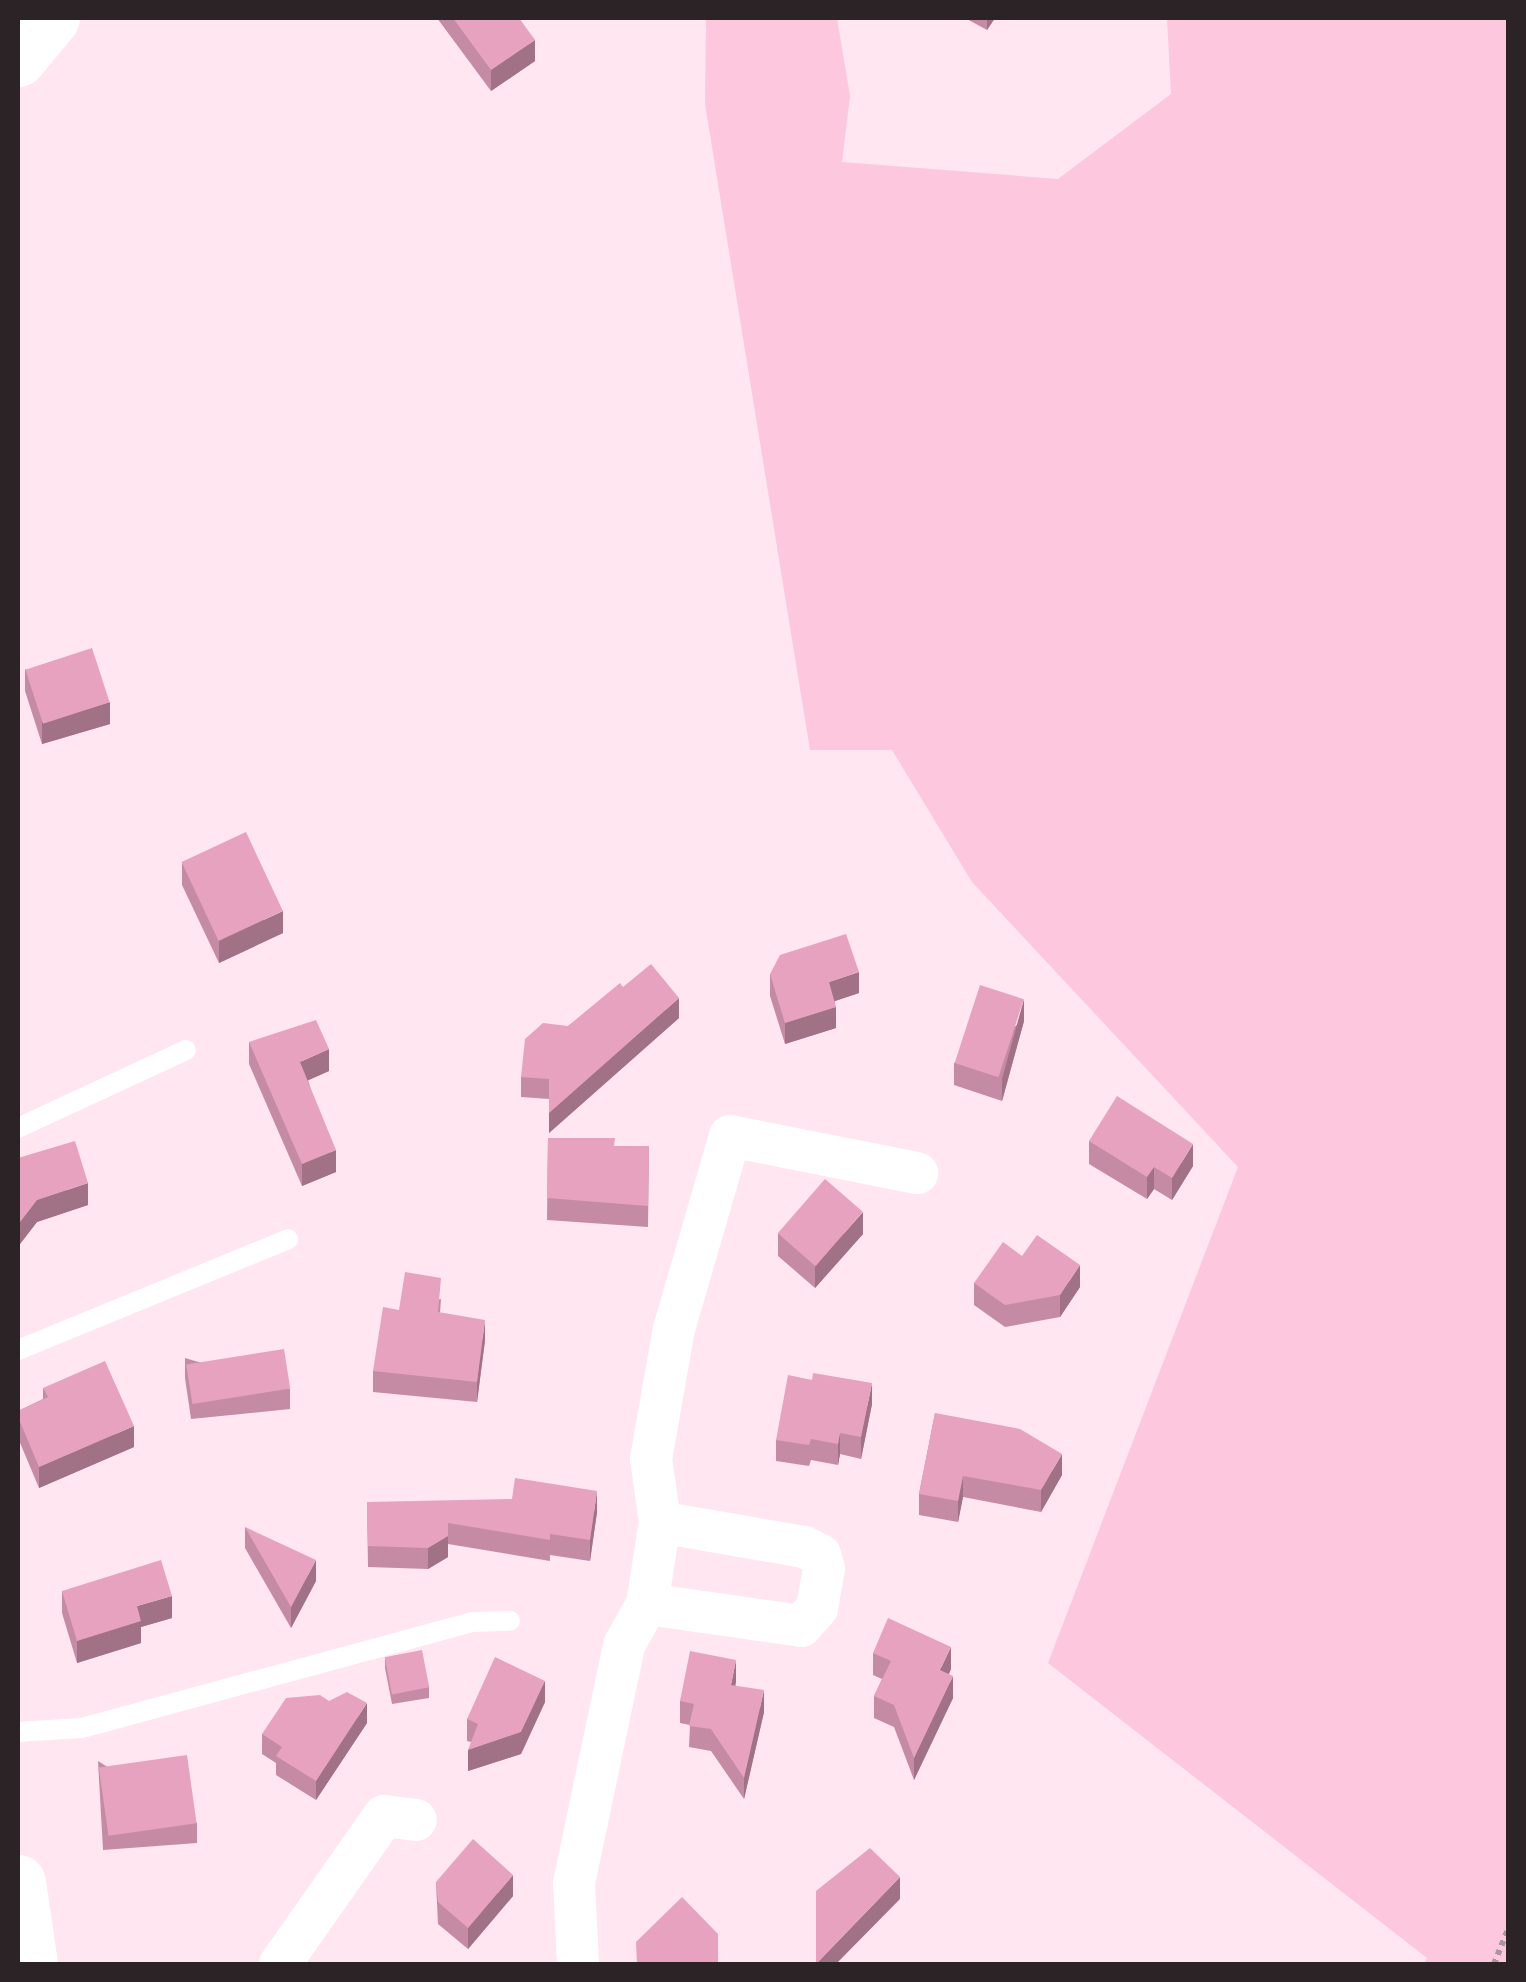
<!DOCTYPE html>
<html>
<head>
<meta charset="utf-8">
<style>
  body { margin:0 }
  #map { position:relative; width:1526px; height:1982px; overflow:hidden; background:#ffe6f0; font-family:"Public Sans",sans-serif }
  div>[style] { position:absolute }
  .green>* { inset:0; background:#fdc7dd }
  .path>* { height:6px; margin-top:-3px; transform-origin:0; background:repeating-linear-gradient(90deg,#a9969e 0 5px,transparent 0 10px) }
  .lane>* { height:20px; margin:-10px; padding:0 10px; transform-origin:10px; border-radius:10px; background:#fff }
  .street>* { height:42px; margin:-21px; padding:0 21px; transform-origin:21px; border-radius:21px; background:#fff }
  .secondary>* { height:55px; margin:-27.5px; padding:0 27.5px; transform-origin:27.5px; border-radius:27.5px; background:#fff }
  .wall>* { inset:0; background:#c68ba4 }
  .shaded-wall>* { inset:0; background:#a17186 }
  .building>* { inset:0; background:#e6a2bf; transform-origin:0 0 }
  span { translate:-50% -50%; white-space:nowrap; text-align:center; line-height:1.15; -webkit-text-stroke:9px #fef9fb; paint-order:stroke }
  .frame { position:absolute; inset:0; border:20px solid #2c2327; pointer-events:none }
</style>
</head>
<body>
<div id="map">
  <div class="green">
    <i style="clip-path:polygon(706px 18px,837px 18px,850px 96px,842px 162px,1058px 179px,1171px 94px,1167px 18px,1508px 18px,1508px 1964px,1424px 1964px,1427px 1958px,1048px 1663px,1238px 1167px,972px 882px,892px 750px,810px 750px,705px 104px)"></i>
  </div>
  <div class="path">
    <i style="left:1494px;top:1964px;width:37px;rotate:-68deg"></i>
  </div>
  <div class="lane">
    <i style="left:18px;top:1128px;width:185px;rotate:-24.9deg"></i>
    <i style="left:18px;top:1350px;width:292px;rotate:-22.3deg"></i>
    <i style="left:18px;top:1732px;width:64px;rotate:-3.6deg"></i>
    <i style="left:82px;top:1728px;width:404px;rotate:-15.2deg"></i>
    <i style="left:472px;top:1622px;width:38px;rotate:-2deg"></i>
  </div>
  <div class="street">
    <i style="left:647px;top:1604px;width:156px;rotate:8.1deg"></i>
    <i style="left:801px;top:1626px;width:24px;rotate:-48deg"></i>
    <i style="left:817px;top:1608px;width:40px;rotate:-80deg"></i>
    <i style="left:824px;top:1569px;width:15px;rotate:-106deg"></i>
    <i style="left:820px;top:1555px;width:18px;rotate:-153deg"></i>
    <i style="left:804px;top:1547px;width:146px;rotate:-170.2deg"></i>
    <i style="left:280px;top:1964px;width:181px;rotate:-54.9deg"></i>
    <i style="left:384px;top:1816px;width:32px;rotate:7deg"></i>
    <i style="left:578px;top:1964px;width:81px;rotate:-92.8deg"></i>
    <i style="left:574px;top:1883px;width:243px;rotate:-78.1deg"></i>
    <i style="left:624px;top:1645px;width:47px;rotate:-60.7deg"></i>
    <i style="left:647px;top:1604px;width:83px;rotate:-81deg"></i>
    <i style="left:660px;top:1522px;width:64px;rotate:-98.1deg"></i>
    <i style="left:651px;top:1459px;width:132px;rotate:-80deg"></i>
    <i style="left:674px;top:1329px;width:201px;rotate:-73.8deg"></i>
    <i style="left:730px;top:1136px;width:191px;rotate:11.2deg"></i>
  </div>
  <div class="secondary">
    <i style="left:18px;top:59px;width:53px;rotate:-50.3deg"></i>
    <i style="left:18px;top:1882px;width:83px;rotate:81.7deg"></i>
  </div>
  <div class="wall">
    <i style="clip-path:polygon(437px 18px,519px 18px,535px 61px,491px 91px)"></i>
    <i style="clip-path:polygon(965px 18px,995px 18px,987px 30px)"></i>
    <i style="clip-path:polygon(25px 669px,110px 724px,42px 744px,25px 691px)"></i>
    <i style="clip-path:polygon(182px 863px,283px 933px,219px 963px,182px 885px)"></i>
    <i style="clip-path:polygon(770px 974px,859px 993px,835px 1001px,836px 1028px,785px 1044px,770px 996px)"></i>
    <i style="clip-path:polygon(623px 987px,679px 1018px,549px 1133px,549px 1099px,521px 1097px,521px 1077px,568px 1026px)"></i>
    <i style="clip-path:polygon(1024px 1021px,1002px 1101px,954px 1085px,954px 1063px)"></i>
    <i style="clip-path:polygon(249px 1042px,329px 1071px,308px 1080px,336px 1172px,302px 1186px,249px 1064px)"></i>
    <i style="clip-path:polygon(548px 1138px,614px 1146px,649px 1146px,648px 1227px,547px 1220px)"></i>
    <i style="clip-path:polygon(1089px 1141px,1193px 1166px,1172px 1200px,1154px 1189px,1147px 1199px,1089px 1164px)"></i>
    <i style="clip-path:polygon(18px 1158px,88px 1205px,37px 1222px,20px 1244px,18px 1243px)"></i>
    <i style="clip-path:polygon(778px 1234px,863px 1234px,815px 1288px,778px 1256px)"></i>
    <i style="clip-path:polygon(1022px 1256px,1080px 1287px,1060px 1317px,1005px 1327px,974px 1305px,974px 1283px)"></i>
    <i style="clip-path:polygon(441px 1299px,440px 1313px,485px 1340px,477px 1402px,373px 1392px,373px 1371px,399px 1310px)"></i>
    <i style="clip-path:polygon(185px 1358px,290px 1389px,290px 1409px,191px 1419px,185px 1378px)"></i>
    <i style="clip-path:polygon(43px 1388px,134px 1447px,39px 1488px,18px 1438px,18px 1411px,43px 1399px)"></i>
    <i style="clip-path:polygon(872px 1404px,861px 1459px,840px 1454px,838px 1465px,811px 1460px,809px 1466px,776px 1461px,776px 1440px)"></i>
    <i style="clip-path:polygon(935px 1413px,1062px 1475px,1041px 1512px,963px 1497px,958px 1522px,919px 1515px,919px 1494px)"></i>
    <i style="clip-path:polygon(367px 1502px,597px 1512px,590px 1561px,550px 1555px,550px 1561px,448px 1544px,448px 1557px,428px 1569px,368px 1567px)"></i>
    <i style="clip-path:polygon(245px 1527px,316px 1581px,291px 1628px,245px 1548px)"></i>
    <i style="clip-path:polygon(62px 1591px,172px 1618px,141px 1627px,141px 1643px,77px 1663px,62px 1613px)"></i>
    <i style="clip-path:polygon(873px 1653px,951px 1669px,949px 1674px,953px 1698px,914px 1780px,894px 1727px,874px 1718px,874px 1696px,882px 1679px,873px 1675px)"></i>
    <i style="clip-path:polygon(385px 1657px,429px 1687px,429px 1698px,392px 1704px,385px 1668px)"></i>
    <i style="clip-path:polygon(736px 1682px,735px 1685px,764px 1712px,744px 1799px,711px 1751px,689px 1747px,690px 1725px,680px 1723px,680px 1701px)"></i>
    <i style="clip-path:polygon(329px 1701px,367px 1723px,316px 1800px,276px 1775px,276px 1763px,262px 1754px,262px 1734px)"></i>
    <i style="clip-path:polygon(545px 1702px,521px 1754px,468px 1771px,471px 1742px,467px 1741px,467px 1719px)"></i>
    <i style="clip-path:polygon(98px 1761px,197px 1823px,197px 1843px,103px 1850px)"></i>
    <i style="clip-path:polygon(436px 1882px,513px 1896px,468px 1949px,438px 1924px)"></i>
  </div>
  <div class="shaded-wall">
    <i style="clip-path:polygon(987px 18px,995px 18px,987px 30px)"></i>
    <i style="clip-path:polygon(535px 40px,535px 61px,491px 91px,491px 70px)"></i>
    <i style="clip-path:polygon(110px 702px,110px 724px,42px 744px,42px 722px)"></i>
    <i style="clip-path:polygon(283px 911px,283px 933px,219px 963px,219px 941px)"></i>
    <i style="clip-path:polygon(859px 972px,859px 993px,829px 1003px,829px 982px)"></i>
    <i style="clip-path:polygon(679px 998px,679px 1018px,549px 1133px,549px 1113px)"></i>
    <i style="clip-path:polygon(1024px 999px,1024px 1021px,1002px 1101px,1002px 1079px)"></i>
    <i style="clip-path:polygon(836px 1007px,836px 1028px,785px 1044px,785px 1023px)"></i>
    <i style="clip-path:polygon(329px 1049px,329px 1071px,300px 1084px,300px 1062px)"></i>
    <i style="clip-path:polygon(1193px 1144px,1193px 1166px,1172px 1200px,1172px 1178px)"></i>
    <i style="clip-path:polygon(336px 1150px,336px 1172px,302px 1186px,302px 1164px)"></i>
    <i style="clip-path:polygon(1154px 1167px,1154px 1189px,1147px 1199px,1147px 1177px)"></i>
    <i style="clip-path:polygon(88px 1183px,88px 1205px,37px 1222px,20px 1244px,20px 1222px,37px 1200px)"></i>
    <i style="clip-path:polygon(863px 1212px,863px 1234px,815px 1288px,815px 1266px)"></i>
    <i style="clip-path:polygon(1080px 1265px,1080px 1287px,1060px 1317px,1060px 1295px)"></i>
    <i style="clip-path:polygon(485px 1320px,485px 1340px,477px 1402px,477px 1382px)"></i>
    <i style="clip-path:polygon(872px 1383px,872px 1404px,861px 1459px,861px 1437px)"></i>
    <i style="clip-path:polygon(134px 1426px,134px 1447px,39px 1488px,39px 1467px)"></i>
    <i style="clip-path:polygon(840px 1433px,840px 1454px,838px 1465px,838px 1444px)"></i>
    <i style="clip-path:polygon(1062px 1454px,1062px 1475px,1041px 1512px,1041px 1490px)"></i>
    <i style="clip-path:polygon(963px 1476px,963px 1497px,958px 1522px,958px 1501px)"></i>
    <i style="clip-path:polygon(597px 1491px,597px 1512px,590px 1561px,590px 1540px)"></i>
    <i style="clip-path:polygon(448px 1536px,448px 1557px,428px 1569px,428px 1548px)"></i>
    <i style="clip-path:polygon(316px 1560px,316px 1581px,291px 1628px,291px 1607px)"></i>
    <i style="clip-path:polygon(172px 1596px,172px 1618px,141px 1627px,141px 1643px,77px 1663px,77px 1641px,137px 1606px)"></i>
    <i style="clip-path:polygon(951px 1647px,951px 1669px,940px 1692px,940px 1670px)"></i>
    <i style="clip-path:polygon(736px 1660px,736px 1682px,731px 1706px,731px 1685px)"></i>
    <i style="clip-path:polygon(953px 1676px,953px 1698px,914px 1780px,914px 1758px)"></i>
    <i style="clip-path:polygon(545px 1681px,545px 1702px,521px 1754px,468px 1771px,468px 1750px)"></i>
    <i style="clip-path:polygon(764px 1690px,764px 1712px,744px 1799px,744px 1778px)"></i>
    <i style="clip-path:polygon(367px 1703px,367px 1723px,316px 1800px,316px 1781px)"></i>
    <i style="clip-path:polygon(513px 1875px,513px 1896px,468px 1949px,468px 1928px)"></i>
    <i style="clip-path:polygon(900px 1877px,900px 1899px,836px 1964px,816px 1964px)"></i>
  </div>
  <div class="building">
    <i style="clip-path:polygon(453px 18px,519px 18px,535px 40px,491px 70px)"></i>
    <i style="left:92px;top:648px;width:57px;height:70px;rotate:72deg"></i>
    <i style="left:246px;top:832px;width:87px;height:71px;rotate:65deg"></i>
    <i style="clip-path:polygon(846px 934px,859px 972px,829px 982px,836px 1007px,785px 1023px,770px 974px,780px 955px)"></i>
    <i style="clip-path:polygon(651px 964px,679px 998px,549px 1113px,549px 1079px,521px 1077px,525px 1039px,543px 1023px,568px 1026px,620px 983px,623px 987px)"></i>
    <i style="left:980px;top:985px;width:46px;height:82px;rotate:18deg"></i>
    <i style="clip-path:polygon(316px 1020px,329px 1049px,300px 1062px,336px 1150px,302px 1164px,249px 1042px)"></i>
    <i style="clip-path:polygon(1117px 1096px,1193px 1144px,1172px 1178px,1154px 1167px,1147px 1177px,1089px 1141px)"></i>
    <i style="clip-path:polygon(548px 1138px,615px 1138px,614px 1146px,649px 1146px,648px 1206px,547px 1198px)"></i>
    <i style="clip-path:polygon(75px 1141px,88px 1183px,37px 1200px,20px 1222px,18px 1221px,18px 1158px)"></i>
    <i style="left:825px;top:1179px;width:50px;height:72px;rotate:41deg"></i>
    <i style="clip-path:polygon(1037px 1235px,1080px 1265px,1060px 1295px,1005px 1305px,974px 1283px,1003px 1242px,1022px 1256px)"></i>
    <i style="clip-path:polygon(405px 1272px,441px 1278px,438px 1312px,485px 1320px,477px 1382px,373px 1371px,383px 1307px,399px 1310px)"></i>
    <i style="left:284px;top:1349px;width:40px;height:99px;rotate:81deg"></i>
    <i style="clip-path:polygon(105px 1361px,134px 1426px,39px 1467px,18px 1417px,18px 1411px,48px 1397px,43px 1388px)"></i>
    <i style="clip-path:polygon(813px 1373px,872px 1383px,861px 1437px,840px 1433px,838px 1444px,811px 1439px,809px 1445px,776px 1440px,788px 1375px,812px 1380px)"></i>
    <i style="clip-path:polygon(935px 1413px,1020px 1429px,1062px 1454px,1041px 1490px,963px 1476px,958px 1501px,919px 1494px)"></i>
    <i style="clip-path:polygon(515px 1478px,597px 1491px,590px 1540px,550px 1534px,550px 1540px,448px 1523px,448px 1536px,428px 1548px,368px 1546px,367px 1502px,512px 1499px)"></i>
    <i style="clip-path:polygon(245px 1527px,316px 1560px,291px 1607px)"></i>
    <i style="clip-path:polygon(161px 1560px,172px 1596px,137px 1606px,141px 1621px,77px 1641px,62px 1591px)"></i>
    <i style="clip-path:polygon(888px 1618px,951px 1647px,940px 1670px,953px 1676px,914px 1758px,894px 1705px,874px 1696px,891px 1661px,873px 1653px)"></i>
    <i style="left:422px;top:1650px;width:38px;height:38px;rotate:79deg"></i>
    <i style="clip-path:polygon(690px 1651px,736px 1660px,731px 1685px,764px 1690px,744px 1778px,711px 1729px,689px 1726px,694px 1704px,680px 1701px)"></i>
    <i style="clip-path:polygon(495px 1657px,545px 1681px,521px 1732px,468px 1750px,478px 1724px,467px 1719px)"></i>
    <i style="clip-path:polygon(347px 1692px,367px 1703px,316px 1781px,276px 1756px,282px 1747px,262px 1734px,286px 1698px,320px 1695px,329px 1701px)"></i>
    <i style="left:187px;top:1755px;width:69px;height:89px;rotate:82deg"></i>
    <i style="clip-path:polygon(473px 1839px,513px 1875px,468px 1928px,438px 1902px,436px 1882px)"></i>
    <i style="clip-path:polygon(870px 1848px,900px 1877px,816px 1964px,816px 1891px)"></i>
    <i style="clip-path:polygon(682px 1897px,718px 1934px,718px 1963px,716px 1964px,637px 1964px,636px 1942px)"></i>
  </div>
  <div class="frame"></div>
</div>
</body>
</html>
